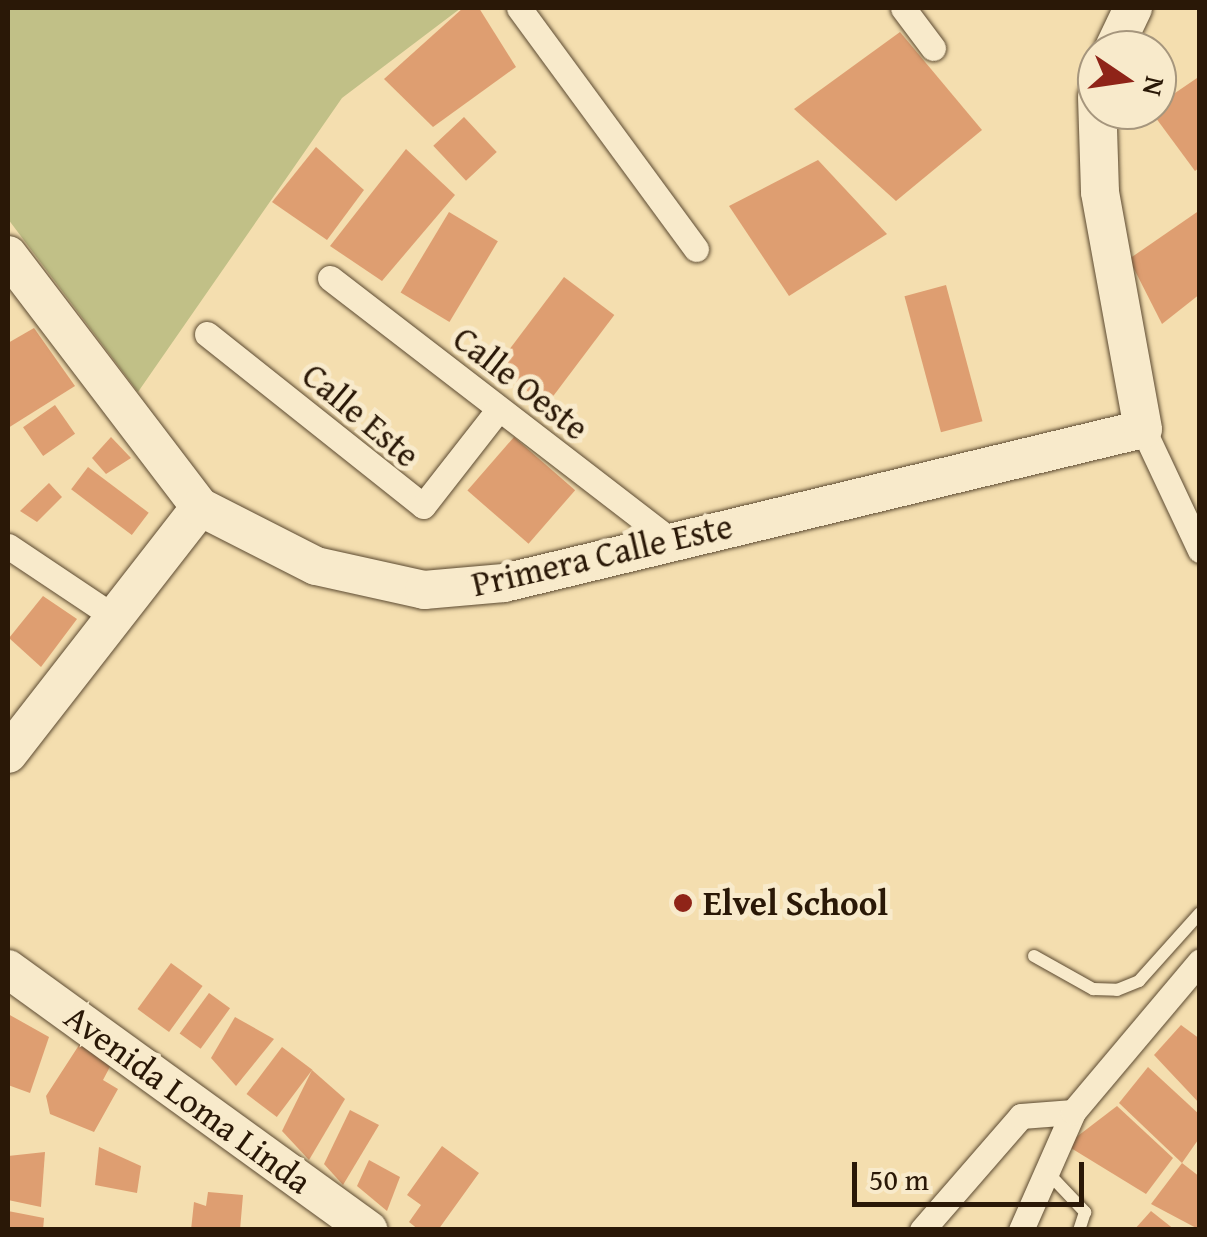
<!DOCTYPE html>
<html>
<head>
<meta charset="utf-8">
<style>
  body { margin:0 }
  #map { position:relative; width:1207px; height:1237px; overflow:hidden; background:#f4deaf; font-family:"Gentium Book Plus",serif }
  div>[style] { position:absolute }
  .green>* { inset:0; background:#c1c087 }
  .building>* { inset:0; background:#de9e71; transform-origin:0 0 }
  .roads { filter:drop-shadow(0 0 2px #5c4a31) drop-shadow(0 0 2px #5c4a31) }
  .lane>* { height:12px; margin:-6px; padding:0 6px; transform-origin:6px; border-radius:6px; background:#f8eacb }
  .street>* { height:25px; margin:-12.5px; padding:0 12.5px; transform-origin:12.5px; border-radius:12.5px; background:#f8eacb }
  .secondary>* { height:38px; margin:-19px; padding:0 19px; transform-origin:19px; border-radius:19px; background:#f8eacb }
  .dots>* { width:28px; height:28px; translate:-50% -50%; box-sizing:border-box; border:5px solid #f8eacb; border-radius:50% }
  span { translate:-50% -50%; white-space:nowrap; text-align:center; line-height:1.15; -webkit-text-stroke:10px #f8eacb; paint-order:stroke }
  .street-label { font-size:35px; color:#2a1807 }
  .poi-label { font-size:35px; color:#2a1807; font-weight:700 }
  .left { translate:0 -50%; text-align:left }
  .frame { position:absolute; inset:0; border:10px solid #2a1807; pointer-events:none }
  .north { position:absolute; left:1077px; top:30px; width:100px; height:100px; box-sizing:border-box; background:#f8eacb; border:2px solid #a6967d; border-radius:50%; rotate:103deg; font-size:28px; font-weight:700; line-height:40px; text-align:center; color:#2a1807 }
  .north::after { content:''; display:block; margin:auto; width:35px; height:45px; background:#8f2418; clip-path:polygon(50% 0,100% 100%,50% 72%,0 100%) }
  .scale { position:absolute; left:852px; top:1162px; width:232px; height:45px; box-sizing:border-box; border:5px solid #2a1807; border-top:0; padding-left:12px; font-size:30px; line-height:35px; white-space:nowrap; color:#2a1807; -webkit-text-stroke:8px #f8eacb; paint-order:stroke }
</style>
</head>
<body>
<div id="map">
  <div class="green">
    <i style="clip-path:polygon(8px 8px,461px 8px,342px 98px,138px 392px,8px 219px)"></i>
  </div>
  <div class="building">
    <i style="clip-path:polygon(463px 8px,479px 8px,516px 67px,433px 127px,384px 79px)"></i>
    <i style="clip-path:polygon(900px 32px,982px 130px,896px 201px,794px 109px)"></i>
    <i style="clip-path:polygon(1200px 76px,1200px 167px,1195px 171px,1150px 110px)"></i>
    <i style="left:464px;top:117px;width:48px;height:42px;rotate:47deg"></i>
    <i style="clip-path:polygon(316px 147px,364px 190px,327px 240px,272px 202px)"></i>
    <i style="clip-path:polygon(406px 149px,455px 195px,382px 281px,330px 246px)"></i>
    <i style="clip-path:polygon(818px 160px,887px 234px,789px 296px,729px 206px)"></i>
    <i style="clip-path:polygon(1200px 210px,1200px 294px,1162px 324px,1129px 259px)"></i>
    <i style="left:449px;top:212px;width:57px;height:94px;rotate:31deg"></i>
    <i style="left:564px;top:277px;width:63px;height:113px;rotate:37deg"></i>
    <i style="left:946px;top:285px;width:141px;height:43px;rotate:75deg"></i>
    <i style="clip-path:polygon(34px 328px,75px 386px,8px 428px,8px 343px)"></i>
    <i style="left:55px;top:405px;width:35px;height:39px;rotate:55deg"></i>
    <i style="clip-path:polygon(111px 437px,131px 458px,106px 474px,92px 458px)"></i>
    <i style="left:514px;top:437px;width:81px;height:71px;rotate:41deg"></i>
    <i style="left:88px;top:467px;width:76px;height:28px;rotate:37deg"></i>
    <i style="clip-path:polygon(49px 483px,62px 497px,37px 522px,20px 511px)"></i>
    <i style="clip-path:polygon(43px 596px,77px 619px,41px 667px,9px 638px)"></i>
    <i style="left:171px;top:963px;width:39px;height:57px;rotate:36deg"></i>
    <i style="left:209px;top:993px;width:26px;height:50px;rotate:36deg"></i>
    <i style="clip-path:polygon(8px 1014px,49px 1037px,30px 1093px,8px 1085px)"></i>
    <i style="clip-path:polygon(235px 1017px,274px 1039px,236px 1086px,211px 1058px)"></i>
    <i style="clip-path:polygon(1181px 1025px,1200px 1039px,1200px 1104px,1154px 1055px)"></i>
    <i style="clip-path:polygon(81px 1042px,113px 1061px,103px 1080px,118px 1089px,94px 1132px,50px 1114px,46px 1096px)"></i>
    <i style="left:282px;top:1047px;width:38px;height:59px;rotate:37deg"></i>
    <i style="clip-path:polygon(1148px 1067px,1200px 1115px,1200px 1137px,1182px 1163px,1119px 1103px)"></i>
    <i style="clip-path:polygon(312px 1070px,345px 1099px,309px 1160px,282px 1131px)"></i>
    <i style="clip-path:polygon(1117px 1106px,1173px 1158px,1146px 1194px,1066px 1145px)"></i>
    <i style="clip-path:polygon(350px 1110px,379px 1125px,343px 1185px,324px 1164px)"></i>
    <i style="clip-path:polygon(442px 1146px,479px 1173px,438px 1230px,419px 1230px,409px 1222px,421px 1205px,407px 1195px)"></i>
    <i style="clip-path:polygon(99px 1147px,141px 1166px,137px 1193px,95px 1185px)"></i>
    <i style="clip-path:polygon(45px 1152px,41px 1207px,8px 1200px,8px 1156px)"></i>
    <i style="clip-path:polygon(369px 1160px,400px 1177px,387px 1211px,357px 1186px)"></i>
    <i style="clip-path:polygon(1182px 1163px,1200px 1177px,1200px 1230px,1151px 1204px)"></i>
    <i style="clip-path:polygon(208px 1192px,243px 1195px,240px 1230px,191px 1230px,194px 1202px,206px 1206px)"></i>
    <i style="clip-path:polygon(8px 1211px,44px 1218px,43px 1230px,8px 1230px)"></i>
    <i style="clip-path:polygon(1151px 1211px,1175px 1230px,1134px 1230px)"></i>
  </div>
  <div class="roads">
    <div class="lane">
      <i style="left:1034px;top:956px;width:68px;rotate:29.2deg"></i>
      <i style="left:1093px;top:989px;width:24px;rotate:2deg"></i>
      <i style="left:1117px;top:990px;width:24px;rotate:-22deg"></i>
      <i style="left:1139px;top:981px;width:91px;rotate:-48.1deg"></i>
      <i style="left:1051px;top:1176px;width:50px;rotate:46.6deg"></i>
      <i style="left:1085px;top:1212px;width:19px;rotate:108deg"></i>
    </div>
    <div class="street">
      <i style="left:519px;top:8px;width:299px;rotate:53.7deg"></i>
      <i style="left:903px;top:8px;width:50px;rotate:53.1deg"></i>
      <i style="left:330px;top:278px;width:431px;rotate:37.6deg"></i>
      <i style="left:207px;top:334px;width:276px;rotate:38.5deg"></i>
      <i style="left:423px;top:506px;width:122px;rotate:-52deg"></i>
      <i style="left:1143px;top:429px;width:134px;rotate:64.8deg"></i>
      <i style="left:8px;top:546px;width:128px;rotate:33.8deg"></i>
      <i style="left:922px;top:1230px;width:151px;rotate:-49deg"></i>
      <i style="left:1021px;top:1116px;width:52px;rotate:-4.4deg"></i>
      <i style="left:1021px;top:1230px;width:129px;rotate:-66.2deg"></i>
      <i style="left:1073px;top:1112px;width:197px;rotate:-49.9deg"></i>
    </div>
    <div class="secondary">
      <i style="left:1113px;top:50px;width:47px;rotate:-64.5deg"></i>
      <i style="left:8px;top:255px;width:317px;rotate:52.7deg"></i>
      <i style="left:8px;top:754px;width:313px;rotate:-52.1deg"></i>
      <i style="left:200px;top:507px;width:130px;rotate:27deg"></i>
      <i style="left:316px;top:566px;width:111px;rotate:12.5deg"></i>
      <i style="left:424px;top:590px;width:80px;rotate:-5deg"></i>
      <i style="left:504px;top:583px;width:657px;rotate:-13.55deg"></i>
      <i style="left:1143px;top:429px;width:241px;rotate:-100.3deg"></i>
      <i style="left:1100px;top:192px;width:95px;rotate:-91.8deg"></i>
      <i style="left:8px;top:969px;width:445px;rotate:35.9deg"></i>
    </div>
  </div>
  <div class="dots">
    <i style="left:683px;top:903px;background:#8f2418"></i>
  </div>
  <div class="street-label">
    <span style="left:521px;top:383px;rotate:38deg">Calle Oeste</span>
    <span style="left:361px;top:415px;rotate:40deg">Calle Este</span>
    <span style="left:602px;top:555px;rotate:-13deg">Primera Calle Este</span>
    <span style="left:188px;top:1099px;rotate:36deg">Avenida Loma Linda</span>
  </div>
  <div class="poi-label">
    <span class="left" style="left:703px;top:903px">Elvel School</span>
  </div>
  <div class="frame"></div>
  <div class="north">N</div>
  <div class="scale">50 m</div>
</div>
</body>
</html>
